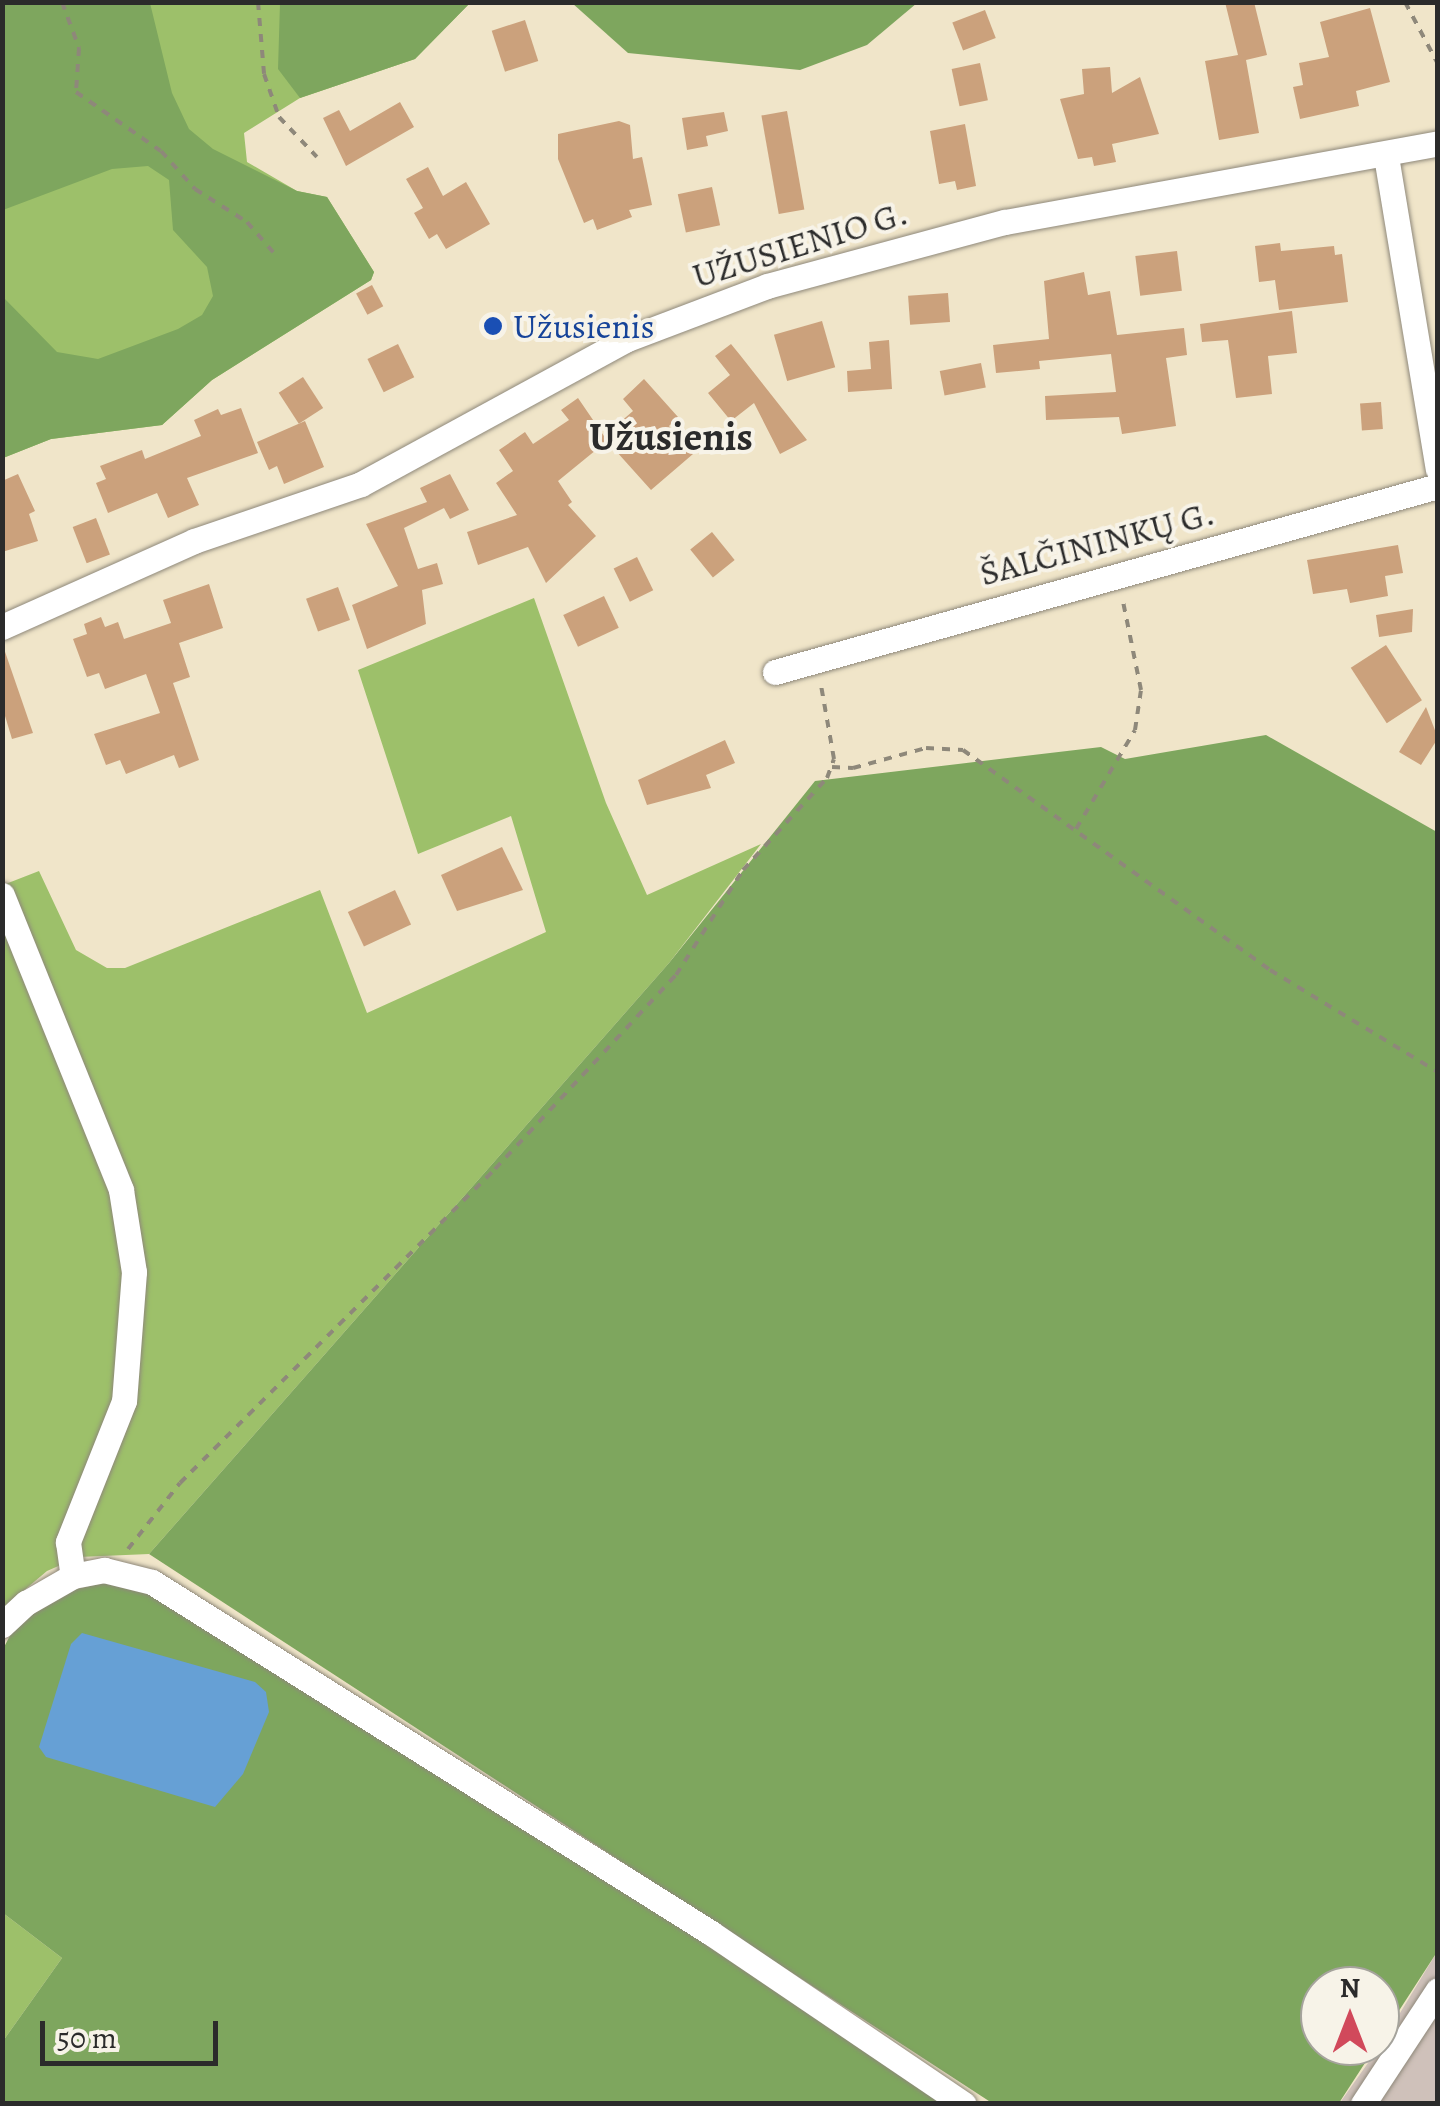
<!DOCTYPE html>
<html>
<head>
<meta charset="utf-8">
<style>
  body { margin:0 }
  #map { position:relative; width:1440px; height:2106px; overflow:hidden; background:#f0e5c9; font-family:Alegreya,serif }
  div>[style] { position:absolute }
  .industrial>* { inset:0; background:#cfc1ba }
  .green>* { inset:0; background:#9dc06a }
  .forest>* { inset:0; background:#7ea65e }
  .water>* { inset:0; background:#66a0d5 }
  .building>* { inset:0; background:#cba17c; transform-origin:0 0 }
  .path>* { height:4px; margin-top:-2px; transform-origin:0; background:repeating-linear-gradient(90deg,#8e887a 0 8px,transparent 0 16px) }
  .roads { filter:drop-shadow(0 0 2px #8e887a) drop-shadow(0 0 2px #8e887a) }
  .minor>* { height:25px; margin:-12.5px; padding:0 12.5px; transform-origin:12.5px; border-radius:12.5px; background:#fff }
  .dots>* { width:28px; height:28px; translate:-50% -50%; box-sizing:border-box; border:5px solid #f7f3e8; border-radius:50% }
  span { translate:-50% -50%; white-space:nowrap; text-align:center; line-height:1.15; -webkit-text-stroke:8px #f7f3e8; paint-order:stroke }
  .street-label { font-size:35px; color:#2b2b2b }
  .transit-label { font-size:35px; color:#164399 }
  .left { translate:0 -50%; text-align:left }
  .quarter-label { font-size:40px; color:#2b2b2b; font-weight:700 }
  .frame { position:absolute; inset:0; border:5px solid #2b2b2b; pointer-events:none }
  .north { position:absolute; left:1300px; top:1966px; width:100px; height:100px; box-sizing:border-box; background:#f7f3e8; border:2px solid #a5a39c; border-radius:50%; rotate:0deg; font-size:28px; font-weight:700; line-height:40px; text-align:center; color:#2b2b2b }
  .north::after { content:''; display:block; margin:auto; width:35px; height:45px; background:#d1495b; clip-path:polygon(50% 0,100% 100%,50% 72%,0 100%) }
  .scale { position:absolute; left:40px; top:2021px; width:178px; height:45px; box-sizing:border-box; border:5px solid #2b2b2b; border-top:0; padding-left:12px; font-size:30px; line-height:35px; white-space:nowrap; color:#2b2b2b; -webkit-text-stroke:8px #f7f3e8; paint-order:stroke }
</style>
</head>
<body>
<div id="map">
  <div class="industrial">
    <i style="clip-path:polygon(1437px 1952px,1437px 2103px,1339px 2104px,1380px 2046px)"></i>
  </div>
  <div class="green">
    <i style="clip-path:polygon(2px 3px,470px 3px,415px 59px,300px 98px,244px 133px,247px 162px,297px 191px,327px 197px,374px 272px,371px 280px,212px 380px,162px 425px,51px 439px,3px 458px)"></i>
    <i style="clip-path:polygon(534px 598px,606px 803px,647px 895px,761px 844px,669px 963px,149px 1554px,79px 1557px,47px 1571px,3px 1608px,3px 885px,39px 871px,76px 950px,107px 968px,125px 968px,320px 890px,367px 1013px,546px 932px,511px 816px,418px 854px,358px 670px)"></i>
    <i style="clip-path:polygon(3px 1913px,62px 1958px,3px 2041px)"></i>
  </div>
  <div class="forest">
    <i style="clip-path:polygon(3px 2px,150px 3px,172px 93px,189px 129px,213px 149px,297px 191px,327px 197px,374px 272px,371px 280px,212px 380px,162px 425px,51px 439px,3px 458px,3px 297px,57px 352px,98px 359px,178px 329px,202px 315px,213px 296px,207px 267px,173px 230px,169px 180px,148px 166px,112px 169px,3px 210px)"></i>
    <i style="clip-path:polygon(280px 3px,280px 2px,470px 3px,415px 59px,300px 98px,278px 69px)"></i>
    <i style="clip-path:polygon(572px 3px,917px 3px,867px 45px,800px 70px,628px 53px)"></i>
    <i style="clip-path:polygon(1266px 735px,1437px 832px,1437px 1952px,1380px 2040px,1380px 1986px,1320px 1986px,1320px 2046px,1376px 2046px,1339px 2103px,992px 2103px,149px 1554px,669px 963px,815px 781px,1101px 747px,1125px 759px)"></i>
    <i style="clip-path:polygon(111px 1581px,148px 1592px,657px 1912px,944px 2103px,3px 2104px,3px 2041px,62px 1958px,3px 1913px,3px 1649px,14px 1628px,51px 1595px)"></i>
  </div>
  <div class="water">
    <i style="clip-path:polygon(82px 1633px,255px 1682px,266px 1692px,269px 1712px,243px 1774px,215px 1807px,46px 1757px,39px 1747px,71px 1644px)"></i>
  </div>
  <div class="building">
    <i style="clip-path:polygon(1225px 2px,1254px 2px,1267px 55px,1246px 60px,1259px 133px,1219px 140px,1205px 61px,1238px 55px)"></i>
    <i style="clip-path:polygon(1370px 8px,1390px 82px,1356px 91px,1359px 106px,1300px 119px,1293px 87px,1303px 85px,1299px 63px,1329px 57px,1320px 22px)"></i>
    <i style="left:985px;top:10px;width:30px;height:35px;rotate:69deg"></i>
    <i style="left:525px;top:20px;width:43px;height:35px;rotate:72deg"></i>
    <i style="left:980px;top:63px;width:38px;height:29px;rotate:78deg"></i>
    <i style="clip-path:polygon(1110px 67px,1112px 93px,1140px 77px,1159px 134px,1112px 144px,1116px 162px,1094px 166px,1092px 157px,1078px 159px,1060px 99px,1084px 94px,1082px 69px)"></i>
    <i style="clip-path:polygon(400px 102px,414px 127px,346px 166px,323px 118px,339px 110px,350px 131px)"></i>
    <i style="left:787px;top:111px;width:100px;height:26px;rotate:80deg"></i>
    <i style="clip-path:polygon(724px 112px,728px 131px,706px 136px,708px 146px,687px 150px,682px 118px)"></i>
    <i style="clip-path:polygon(619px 121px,630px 125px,633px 159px,642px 157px,652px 205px,629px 210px,632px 217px,597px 230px,593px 219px,584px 223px,558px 159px,558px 134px)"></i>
    <i style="clip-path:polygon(965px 124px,976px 186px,957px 190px,955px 181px,939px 184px,930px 131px)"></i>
    <i style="clip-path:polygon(428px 167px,443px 196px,466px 182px,490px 224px,446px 249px,437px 234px,429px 239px,414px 213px,423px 208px,406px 179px)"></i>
    <i style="left:712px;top:187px;width:39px;height:35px;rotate:78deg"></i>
    <i style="clip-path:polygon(1280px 243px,1281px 251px,1334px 246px,1335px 255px,1342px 254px,1348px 302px,1279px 310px,1275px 280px,1259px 282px,1255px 246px)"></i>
    <i style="left:1177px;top:251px;width:40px;height:42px;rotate:83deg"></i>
    <i style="clip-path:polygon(1084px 272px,1088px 295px,1110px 291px,1117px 335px,1184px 328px,1187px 355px,1166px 358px,1176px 426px,1122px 434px,1119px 417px,1046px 420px,1045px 396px,1116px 392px,1111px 354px,1039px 361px,1040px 369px,996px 373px,993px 345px,1049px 339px,1044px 281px)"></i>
    <i style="left:372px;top:285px;width:24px;height:18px;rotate:62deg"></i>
    <i style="left:948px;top:293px;width:29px;height:40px;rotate:86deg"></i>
    <i style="clip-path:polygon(1292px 311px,1297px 353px,1268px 356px,1272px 394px,1236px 398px,1228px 340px,1202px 342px,1200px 324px)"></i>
    <i style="left:822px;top:321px;width:48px;height:50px;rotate:74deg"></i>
    <i style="clip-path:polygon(889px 340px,892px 389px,848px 392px,847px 371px,871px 369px,869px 342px)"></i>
    <i style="left:398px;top:344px;width:37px;height:34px;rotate:64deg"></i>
    <i style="clip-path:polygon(731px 344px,740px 355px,807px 440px,780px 454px,754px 403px,731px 421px,708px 393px,730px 375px,715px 356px)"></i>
    <i style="left:981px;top:363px;width:25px;height:42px;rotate:79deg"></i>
    <i style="left:303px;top:377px;width:37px;height:29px;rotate:57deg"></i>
    <i style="clip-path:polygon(644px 379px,678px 417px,669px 426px,693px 454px,651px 490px,607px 441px,558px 481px,572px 502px,568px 505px,596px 536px,546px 583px,528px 547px,478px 565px,467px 532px,517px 515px,496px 483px,513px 471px,499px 450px,525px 432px,533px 444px,569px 420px,561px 410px,578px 398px,604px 436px,633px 411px,623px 399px)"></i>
    <i style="left:1381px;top:402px;width:27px;height:21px;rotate:86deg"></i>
    <i style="clip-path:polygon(241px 408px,258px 453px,187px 478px,199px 505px,168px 518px,157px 493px,108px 513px,96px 483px,106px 479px,100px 466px,142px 450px,145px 459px,201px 436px,194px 420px,218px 409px,221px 415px)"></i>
    <i style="clip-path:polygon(305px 421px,324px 467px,284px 484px,277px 466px,269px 470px,257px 442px)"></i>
    <i style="clip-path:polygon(18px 474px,35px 511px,29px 514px,38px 541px,2px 552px,2px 481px)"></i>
    <i style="clip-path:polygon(450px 474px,469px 510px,450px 519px,444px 508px,404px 528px,418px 569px,437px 563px,443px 584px,422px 590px,426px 624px,367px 649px,352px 605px,398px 586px,366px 524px,427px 502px,420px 488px)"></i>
    <i style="left:96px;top:518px;width:39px;height:25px;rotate:69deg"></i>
    <i style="left:712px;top:532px;width:36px;height:28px;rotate:51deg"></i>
    <i style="clip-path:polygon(1398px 545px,1403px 573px,1385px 576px,1388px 596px,1350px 603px,1347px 589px,1313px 594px,1307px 560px)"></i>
    <i style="left:637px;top:557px;width:37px;height:26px;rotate:64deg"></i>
    <i style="clip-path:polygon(209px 584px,223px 628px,179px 643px,190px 677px,173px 683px,199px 760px,179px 768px,174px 755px,126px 774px,120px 760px,106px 765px,94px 734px,160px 713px,146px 674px,105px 689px,99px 673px,87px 677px,73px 639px,87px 634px,84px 624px,101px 617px,105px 627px,118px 622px,124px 639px,171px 623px,163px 600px)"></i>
    <i style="left:338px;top:587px;width:35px;height:34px;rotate:70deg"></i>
    <i style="left:604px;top:596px;width:35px;height:45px;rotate:65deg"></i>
    <i style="clip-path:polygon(1413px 609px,1412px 632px,1379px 637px,1376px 615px)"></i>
    <i style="clip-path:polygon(2px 643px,33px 733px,12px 739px,2px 706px)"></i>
    <i style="left:1386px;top:645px;width:66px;height:42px;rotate:57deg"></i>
    <i style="clip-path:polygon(1426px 707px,1438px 738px,1421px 765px,1399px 752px)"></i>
    <i style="clip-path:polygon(725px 740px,735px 763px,706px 775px,711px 788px,647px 805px,638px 780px)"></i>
    <i style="clip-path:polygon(502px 847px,523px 890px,457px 911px,441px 875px)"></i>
    <i style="left:395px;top:890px;width:38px;height:52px;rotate:65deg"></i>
  </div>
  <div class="path">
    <i style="left:62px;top:2px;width:49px;rotate:69.7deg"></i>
    <i style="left:79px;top:48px;width:44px;rotate:93.9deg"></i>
    <i style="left:76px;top:92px;width:103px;rotate:34.8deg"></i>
    <i style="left:161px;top:151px;width:51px;rotate:48.2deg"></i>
    <i style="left:195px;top:189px;width:62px;rotate:32.4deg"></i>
    <i style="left:247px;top:222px;width:40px;rotate:49deg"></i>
    <i style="left:258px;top:2px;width:72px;rotate:85.2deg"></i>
    <i style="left:264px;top:74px;width:46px;rotate:70.8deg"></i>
    <i style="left:279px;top:117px;width:55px;rotate:46.5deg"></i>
    <i style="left:1405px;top:2px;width:70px;rotate:62deg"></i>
    <i style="left:832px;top:767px;width:21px;rotate:3deg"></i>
    <i style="left:853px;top:768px;width:76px;rotate:-15.3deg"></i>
    <i style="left:926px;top:748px;width:37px;rotate:3deg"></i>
    <i style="left:963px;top:750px;width:378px;rotate:35.6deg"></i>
    <i style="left:1270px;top:970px;width:197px;rotate:31.3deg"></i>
    <i style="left:1076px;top:829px;width:115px;rotate:-59.2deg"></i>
    <i style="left:1135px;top:730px;width:40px;rotate:-81.5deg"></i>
    <i style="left:1141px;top:690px;width:95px;rotate:-101.5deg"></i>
    <i style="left:128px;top:1549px;width:84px;rotate:-51.8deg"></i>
    <i style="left:180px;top:1483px;width:445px;rotate:-44.9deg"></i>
    <i style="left:495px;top:1169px;width:265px;rotate:-47deg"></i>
    <i style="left:676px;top:975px;width:125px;rotate:-57.5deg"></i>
    <i style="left:743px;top:870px;width:125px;rotate:-47.6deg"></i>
    <i style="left:827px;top:778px;width:20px;rotate:-70deg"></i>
    <i style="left:834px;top:759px;width:75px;rotate:-100deg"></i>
  </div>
  <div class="roads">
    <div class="minor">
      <i style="left:1386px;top:156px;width:317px;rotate:80.6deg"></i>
      <i style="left:2px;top:627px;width:210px;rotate:-24.1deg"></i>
      <i style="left:194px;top:541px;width:176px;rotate:-18.8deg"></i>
      <i style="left:361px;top:484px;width:301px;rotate:-28.6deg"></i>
      <i style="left:625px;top:340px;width:152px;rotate:-20.8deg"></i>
      <i style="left:767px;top:286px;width:246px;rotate:-15.1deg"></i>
      <i style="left:1005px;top:222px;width:440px;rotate:-10.3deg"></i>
      <i style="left:775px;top:672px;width:689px;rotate:-15.67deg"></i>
      <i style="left:2px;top:895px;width:318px;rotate:68deg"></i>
      <i style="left:121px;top:1190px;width:83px;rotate:81deg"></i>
      <i style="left:134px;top:1272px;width:129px;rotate:94.4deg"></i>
      <i style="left:124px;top:1401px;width:152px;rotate:111.7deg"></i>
      <i style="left:68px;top:1542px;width:34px;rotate:82deg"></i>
      <i style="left:2px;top:1625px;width:33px;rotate:-43deg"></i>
      <i style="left:26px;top:1603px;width:54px;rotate:-29.9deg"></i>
      <i style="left:73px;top:1576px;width:32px;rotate:-11deg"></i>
      <i style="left:104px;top:1570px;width:49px;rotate:14deg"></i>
      <i style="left:152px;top:1582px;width:660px;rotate:32.12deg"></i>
      <i style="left:711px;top:1933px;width:305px;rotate:34.1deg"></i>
      <i style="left:1363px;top:2104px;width:136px;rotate:-56.7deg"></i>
    </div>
  </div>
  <div class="dots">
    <i style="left:493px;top:326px;background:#1a4fb4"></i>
  </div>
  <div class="street-label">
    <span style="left:800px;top:244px;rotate:-17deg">UŽUSIENIO G.</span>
    <span style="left:1097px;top:543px;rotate:-15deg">ŠALČININKŲ G.</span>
  </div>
  <div class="transit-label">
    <span class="left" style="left:513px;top:326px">Užusienis</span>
  </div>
  <div class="quarter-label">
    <span style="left:671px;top:437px">Užusienis</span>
  </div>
  <div class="frame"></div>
  <div class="north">N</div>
  <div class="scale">50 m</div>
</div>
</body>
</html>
